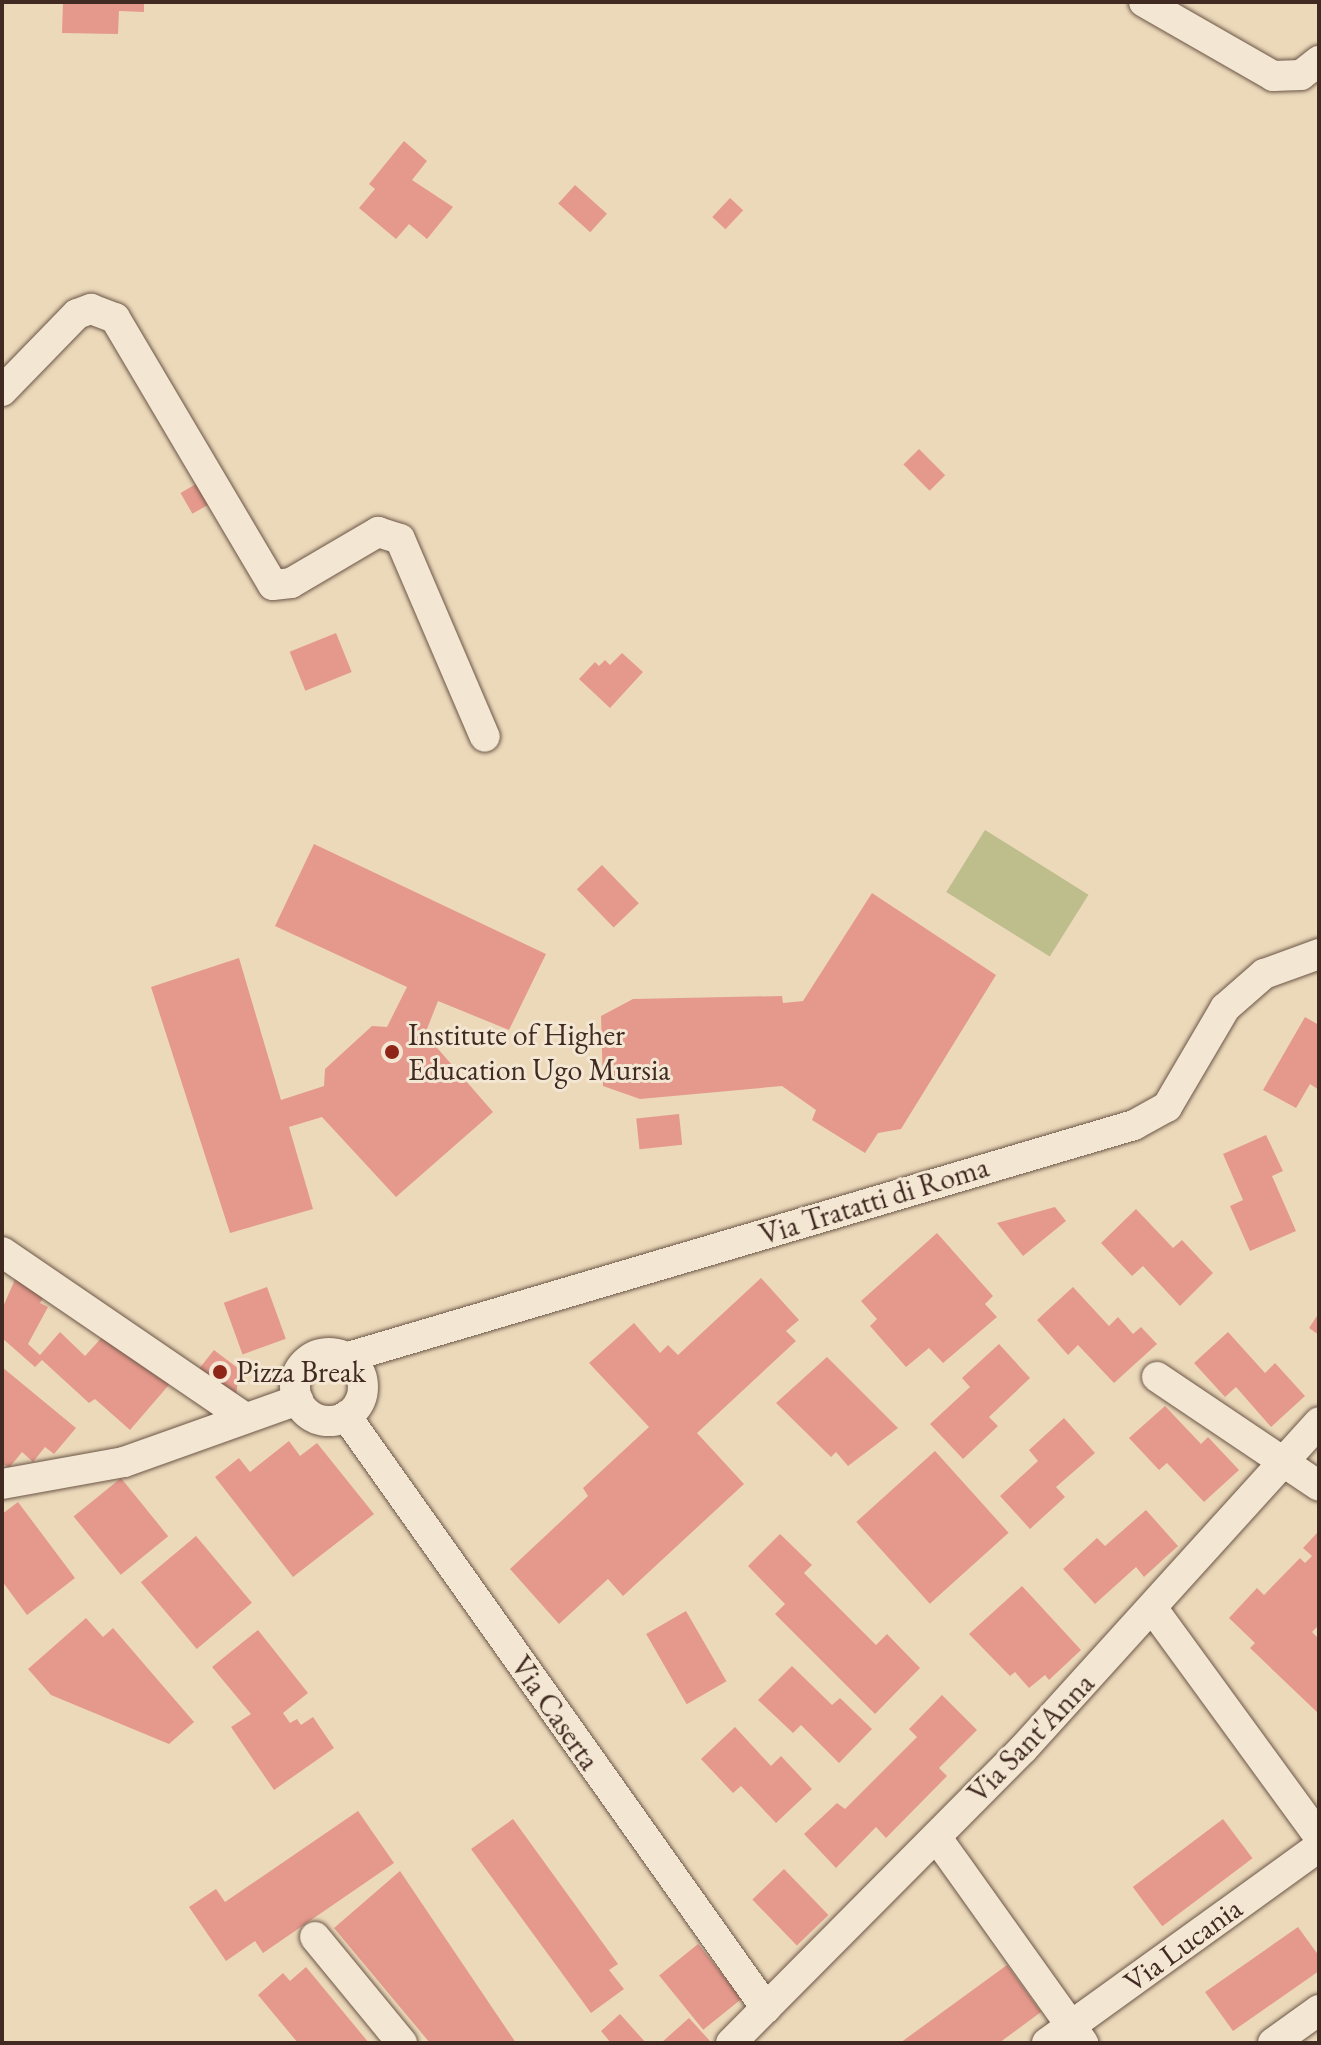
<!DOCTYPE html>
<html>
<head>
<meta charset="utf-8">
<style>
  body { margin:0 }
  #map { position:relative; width:1321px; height:2045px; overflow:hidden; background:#ecd9ba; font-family:"EB Garamond",serif }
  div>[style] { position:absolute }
  .green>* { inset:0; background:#bdbe8c; transform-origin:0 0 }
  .building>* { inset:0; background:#e5998c; transform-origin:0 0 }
  .roads { filter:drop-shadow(0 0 2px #6b5647) drop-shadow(0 0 2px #6b5647) }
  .minor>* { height:30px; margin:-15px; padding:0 15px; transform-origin:15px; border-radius:15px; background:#f3e6d2 }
  .minor>.ring { margin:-15px; padding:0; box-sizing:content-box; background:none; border:30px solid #f3e6d2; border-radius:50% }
  .dots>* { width:22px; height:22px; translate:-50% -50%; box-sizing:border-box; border:4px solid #f3e6d2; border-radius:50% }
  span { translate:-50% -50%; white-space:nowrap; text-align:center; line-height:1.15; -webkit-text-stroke:6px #f3e6d2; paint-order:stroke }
  .poi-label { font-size:30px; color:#402a21 }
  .left { translate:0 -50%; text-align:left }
  .street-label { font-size:30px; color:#402a21 }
  .frame { position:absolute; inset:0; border:4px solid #402a21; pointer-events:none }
</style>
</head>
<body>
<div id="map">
  <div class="green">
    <i style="left:985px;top:830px;width:122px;height:73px;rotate:32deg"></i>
  </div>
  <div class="building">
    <i style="clip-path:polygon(63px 2px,144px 2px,144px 12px,119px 11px,118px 34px,62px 33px)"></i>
    <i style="clip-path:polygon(404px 141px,427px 161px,412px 180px,453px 207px,427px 239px,409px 224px,396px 239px,359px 208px,375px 189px,369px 184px)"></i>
    <i style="left:575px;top:185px;width:43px;height:25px;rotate:42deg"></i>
    <i style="left:730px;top:198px;width:18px;height:26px;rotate:43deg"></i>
    <i style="left:919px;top:449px;width:37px;height:22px;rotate:45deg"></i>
    <i style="left:203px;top:480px;width:24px;height:26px;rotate:60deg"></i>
    <i style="left:336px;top:633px;width:42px;height:50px;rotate:68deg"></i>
    <i style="clip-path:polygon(622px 653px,643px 672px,610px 708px,579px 679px,595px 662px,599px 666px,605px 660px,610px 665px)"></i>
    <i style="clip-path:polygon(314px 844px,546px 954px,509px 1030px,438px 1001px,425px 1034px,493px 1112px,396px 1197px,322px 1117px,289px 1127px,313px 1209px,230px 1233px,151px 987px,239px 958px,281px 1100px,324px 1086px,325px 1069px,372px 1026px,387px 1027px,407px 987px,275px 926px)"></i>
    <i style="left:602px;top:865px;width:53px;height:35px;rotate:46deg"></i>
    <i style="clip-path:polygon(872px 893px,996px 975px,901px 1129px,878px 1133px,865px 1153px,812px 1120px,816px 1110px,782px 1086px,640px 1099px,603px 1086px,601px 1016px,633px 999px,782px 996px,783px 1003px,803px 1001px)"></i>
    <i style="clip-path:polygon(1305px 1017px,1319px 1025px,1319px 1090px,1310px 1084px,1296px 1108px,1263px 1090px)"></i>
    <i style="left:679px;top:1114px;width:31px;height:43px;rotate:84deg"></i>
    <i style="clip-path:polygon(1266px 1135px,1283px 1171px,1272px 1176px,1296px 1231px,1250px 1251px,1230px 1206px,1243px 1200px,1223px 1154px)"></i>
    <i style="clip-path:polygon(1055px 1207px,1066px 1221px,1023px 1256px,997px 1223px)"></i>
    <i style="clip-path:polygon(1136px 1209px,1173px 1248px,1182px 1240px,1213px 1273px,1180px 1306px,1143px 1266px,1132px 1276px,1101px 1243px)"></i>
    <i style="clip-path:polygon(937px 1233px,993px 1296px,985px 1304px,997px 1317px,943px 1363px,929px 1348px,906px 1367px,870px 1326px,877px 1319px,861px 1301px)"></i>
    <i style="clip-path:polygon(17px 1275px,46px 1294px,40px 1303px,48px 1307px,28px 1344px,40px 1355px,60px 1332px,85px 1356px,105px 1334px,174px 1379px,130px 1430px,95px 1399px,89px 1403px,42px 1360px,35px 1367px,2px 1338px,2px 1309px)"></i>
    <i style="clip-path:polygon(761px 1278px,799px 1320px,786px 1331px,796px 1341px,697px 1433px,744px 1484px,623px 1596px,608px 1579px,559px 1624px,510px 1569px,588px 1496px,583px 1488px,649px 1427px,589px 1363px,634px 1323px,660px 1353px,668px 1345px,678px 1355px)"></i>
    <i style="left:267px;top:1287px;width:55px;height:46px;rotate:70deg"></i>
    <i style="clip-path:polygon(1073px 1287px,1109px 1326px,1118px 1317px,1133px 1334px,1141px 1327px,1157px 1344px,1114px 1383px,1078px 1345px,1068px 1355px,1037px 1320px)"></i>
    <i style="clip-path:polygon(1319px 1313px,1319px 1335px,1309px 1328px)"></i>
    <i style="clip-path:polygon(1228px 1332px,1265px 1373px,1275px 1363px,1305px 1396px,1271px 1427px,1236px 1387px,1225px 1397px,1194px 1363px)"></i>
    <i style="clip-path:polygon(999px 1344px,1030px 1378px,989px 1417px,998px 1426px,963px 1459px,930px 1424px,970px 1387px,962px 1378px)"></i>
    <i style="clip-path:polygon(214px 1350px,239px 1369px,236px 1397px,198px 1370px)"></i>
    <i style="clip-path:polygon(827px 1357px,898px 1428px,848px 1466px,836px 1452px,831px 1457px,776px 1403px)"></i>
    <i style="clip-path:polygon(2px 1367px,76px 1428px,54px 1454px,45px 1447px,33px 1462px,22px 1452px,9px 1468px,2px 1463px)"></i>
    <i style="clip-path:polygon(1165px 1406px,1201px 1444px,1208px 1437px,1239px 1470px,1204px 1502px,1167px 1463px,1159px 1470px,1129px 1438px)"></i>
    <i style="clip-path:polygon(1064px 1418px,1095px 1453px,1056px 1487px,1065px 1497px,1030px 1529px,1000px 1496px,1038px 1461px,1029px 1450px)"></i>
    <i style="clip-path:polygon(289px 1441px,300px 1456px,317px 1443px,374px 1514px,293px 1577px,215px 1477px,239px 1458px,250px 1472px)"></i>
    <i style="left:935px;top:1451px;width:110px;height:106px;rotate:48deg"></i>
    <i style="left:121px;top:1478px;width:75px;height:61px;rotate:51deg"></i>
    <i style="clip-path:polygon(18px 1502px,75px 1578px,27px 1615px,2px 1581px,2px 1514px)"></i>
    <i style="clip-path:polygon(1146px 1510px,1178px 1546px,1144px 1577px,1136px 1567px,1095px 1604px,1063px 1569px,1097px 1538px,1105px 1546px)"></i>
    <i style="clip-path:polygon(1317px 1533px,1319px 1625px,1312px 1632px,1319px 1639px,1319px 1714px,1250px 1648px,1255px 1643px,1229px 1618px,1257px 1588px,1264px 1595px,1300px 1558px,1305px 1563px,1312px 1556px,1303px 1548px)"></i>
    <i style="clip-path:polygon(780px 1534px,812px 1565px,804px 1573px,876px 1645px,887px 1634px,920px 1668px,875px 1714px,775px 1614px,785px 1604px,748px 1566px)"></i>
    <i style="left:196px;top:1536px;width:87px;height:72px;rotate:50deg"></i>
    <i style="clip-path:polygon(1022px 1586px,1081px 1650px,1049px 1680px,1045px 1675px,1029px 1688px,1015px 1672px,1010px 1676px,969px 1634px)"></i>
    <i style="left:686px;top:1611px;width:81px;height:46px;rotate:60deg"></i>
    <i style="clip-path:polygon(86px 1618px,103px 1637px,113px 1628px,194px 1722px,169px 1744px,51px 1695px,28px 1669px)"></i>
    <i style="clip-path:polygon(258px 1630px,308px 1693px,283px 1713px,290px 1723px,297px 1719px,301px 1725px,313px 1717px,334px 1748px,274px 1790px,231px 1727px,251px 1714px,212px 1667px)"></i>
    <i style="clip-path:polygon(792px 1666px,832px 1705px,840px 1698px,872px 1729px,839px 1763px,801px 1725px,793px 1733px,758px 1700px)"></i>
    <i style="clip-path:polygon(942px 1695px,977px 1730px,939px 1768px,947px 1776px,886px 1838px,876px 1827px,836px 1868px,804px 1834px,837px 1803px,845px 1809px,917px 1737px,909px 1729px)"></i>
    <i style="clip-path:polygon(735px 1727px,771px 1766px,781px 1756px,812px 1789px,776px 1823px,741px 1786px,733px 1793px,701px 1759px)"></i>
    <i style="clip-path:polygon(358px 1811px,394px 1863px,263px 1953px,255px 1941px,226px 1961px,189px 1907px,216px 1889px,225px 1902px)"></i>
    <i style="clip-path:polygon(513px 1819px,618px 1964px,609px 1970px,624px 1989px,591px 2013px,471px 1849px)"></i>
    <i style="left:1223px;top:1819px;width:49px;height:113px;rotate:53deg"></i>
    <i style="left:784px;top:1869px;width:64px;height:44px;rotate:46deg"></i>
    <i style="clip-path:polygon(400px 1871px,516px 2043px,430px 2043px,334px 1928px)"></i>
    <i style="clip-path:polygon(1298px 1927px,1319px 1956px,1319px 1971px,1233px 2031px,1205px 1992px)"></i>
    <i style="left:698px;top:1944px;width:70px;height:50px;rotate:51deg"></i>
    <i style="clip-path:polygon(1007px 1965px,1041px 2012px,999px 2043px,900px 2043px)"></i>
    <i style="clip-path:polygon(306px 1967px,369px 2043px,298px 2043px,258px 1995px,283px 1973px,290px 1981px)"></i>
    <i style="clip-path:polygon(620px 2014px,646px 2043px,611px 2043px,601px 2031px)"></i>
    <i style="clip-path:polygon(689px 2018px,710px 2041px,661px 2043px)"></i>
  </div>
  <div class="roads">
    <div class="minor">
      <i style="left:1144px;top:2px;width:149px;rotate:29.8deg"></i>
      <i style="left:1273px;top:76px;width:28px;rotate:-2deg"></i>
      <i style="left:1301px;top:75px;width:23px;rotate:-38deg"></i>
      <i style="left:2px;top:391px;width:107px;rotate:-45.8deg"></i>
      <i style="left:77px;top:314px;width:15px;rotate:-20deg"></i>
      <i style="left:91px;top:309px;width:26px;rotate:21deg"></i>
      <i style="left:115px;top:318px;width:310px;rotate:59.4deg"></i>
      <i style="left:273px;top:585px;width:18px;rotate:-6deg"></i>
      <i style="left:291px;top:583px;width:101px;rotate:-30.4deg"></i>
      <i style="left:378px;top:532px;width:23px;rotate:18deg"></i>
      <i style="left:400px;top:539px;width:215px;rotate:66.8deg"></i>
      <i style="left:2px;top:1252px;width:293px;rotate:34.3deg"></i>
      <i class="ring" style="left:295px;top:1353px;width:38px;height:38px"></i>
      <i style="left:345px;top:1358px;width:823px;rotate:-16.45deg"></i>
      <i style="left:1134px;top:1125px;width:38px;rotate:-29deg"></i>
      <i style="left:1167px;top:1107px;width:115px;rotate:-59.6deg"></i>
      <i style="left:1225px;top:1008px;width:52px;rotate:-41.1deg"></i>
      <i style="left:1264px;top:974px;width:59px;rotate:-20deg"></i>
      <i style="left:1157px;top:1377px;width:195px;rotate:33.9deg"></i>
      <i style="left:346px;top:1416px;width:726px;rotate:54.65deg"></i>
      <i style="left:2px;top:1484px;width:124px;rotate:-10.2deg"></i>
      <i style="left:124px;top:1462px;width:185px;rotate:-19.6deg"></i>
      <i style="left:1153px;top:1609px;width:282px;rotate:53.9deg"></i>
      <i style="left:937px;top:1838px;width:252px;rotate:54.5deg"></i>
      <i style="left:315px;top:1937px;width:137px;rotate:50.6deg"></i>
      <i style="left:731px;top:2043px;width:414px;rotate:-45.2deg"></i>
      <i style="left:1023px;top:1749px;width:441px;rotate:-47.8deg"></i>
      <i style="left:1047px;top:2043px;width:335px;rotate:-35.8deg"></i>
      <i style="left:1273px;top:2043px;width:57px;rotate:-35.7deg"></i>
    </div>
  </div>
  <div class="dots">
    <i style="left:392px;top:1052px;background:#8f2418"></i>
    <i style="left:220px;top:1372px;background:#8f2418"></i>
  </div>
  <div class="poi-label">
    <span class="left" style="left:408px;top:1052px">Institute of Higher<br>Education Ugo Mursia</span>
    <span class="left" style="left:236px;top:1372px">Pizza Break</span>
  </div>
  <div class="street-label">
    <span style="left:874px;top:1201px;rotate:-17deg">Via Tratatti di Roma</span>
    <span style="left:555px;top:1713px;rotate:55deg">Via Caserta</span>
    <span style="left:1031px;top:1738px;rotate:-46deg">Via Sant'Anna</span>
    <span style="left:1183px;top:1945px;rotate:-36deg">Via Lucania</span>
  </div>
  <div class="frame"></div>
</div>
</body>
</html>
